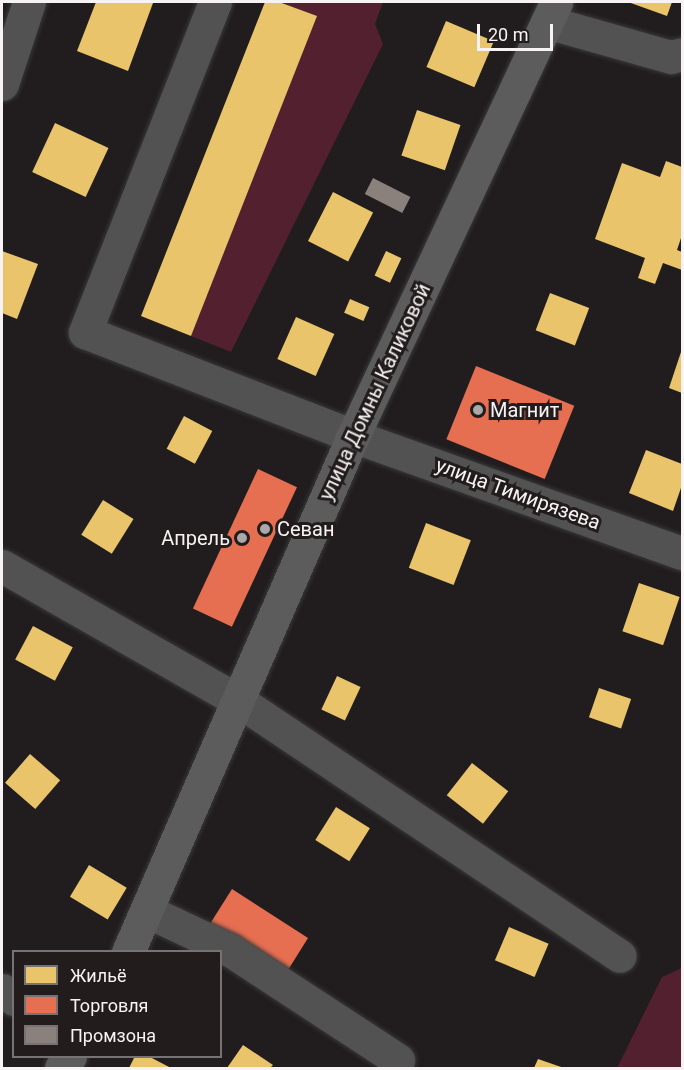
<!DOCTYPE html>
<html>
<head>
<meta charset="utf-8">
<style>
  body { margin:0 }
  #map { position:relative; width:684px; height:1070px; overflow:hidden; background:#211d1e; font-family:Roboto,sans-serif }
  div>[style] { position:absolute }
  .green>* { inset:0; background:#52202e }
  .homes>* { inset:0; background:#e9c46a; transform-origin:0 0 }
  .shops>* { inset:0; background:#e76f51; transform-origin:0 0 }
  .industry>* { inset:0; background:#8a817c; transform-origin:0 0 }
  .roads { filter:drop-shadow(0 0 2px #3a3838) drop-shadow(0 0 2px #3a3838) }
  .minor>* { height:33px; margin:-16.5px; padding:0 16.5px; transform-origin:16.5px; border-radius:16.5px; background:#535252 }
  .major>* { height:33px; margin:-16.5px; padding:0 16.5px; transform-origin:16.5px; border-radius:16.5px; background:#5d5c5c }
  .dots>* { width:16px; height:16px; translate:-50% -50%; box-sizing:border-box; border:3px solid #221c1d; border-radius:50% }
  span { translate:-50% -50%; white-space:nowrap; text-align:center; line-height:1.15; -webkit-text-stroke:6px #221c1d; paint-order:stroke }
  .street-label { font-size:20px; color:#f7f3f4 }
  .poi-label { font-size:20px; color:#f7f3f4 }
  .left { translate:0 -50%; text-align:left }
  .right { translate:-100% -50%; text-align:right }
  .frame { position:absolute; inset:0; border:3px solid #f7f3f4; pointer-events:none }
  .legend { position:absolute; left:12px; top:950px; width:210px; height:108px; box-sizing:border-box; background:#221c1d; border:2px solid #777273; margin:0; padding:8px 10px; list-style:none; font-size:18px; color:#f7f3f4 }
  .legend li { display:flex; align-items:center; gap:12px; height:30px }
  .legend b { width:30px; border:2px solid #777273 }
  .scale { position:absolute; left:477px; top:24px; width:76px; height:27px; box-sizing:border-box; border:3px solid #f7f3f4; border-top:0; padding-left:8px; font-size:18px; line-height:21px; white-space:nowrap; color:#f7f3f4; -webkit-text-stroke:4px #221c1d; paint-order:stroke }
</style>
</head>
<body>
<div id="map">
  <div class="green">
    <i style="clip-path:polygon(279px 2px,383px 2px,375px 24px,383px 44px,231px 352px,191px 336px,316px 17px)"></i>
    <i style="clip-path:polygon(682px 968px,682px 1068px,617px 1068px,662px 977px)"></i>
  </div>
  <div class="homes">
    <i style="clip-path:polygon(96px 2px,153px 3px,128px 71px,77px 51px)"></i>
    <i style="clip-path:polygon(265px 2px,279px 2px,317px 16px,191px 336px,141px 316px)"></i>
    <i style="clip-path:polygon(628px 2px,672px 2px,667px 16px)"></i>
    <i style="left:446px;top:21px;width:52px;height:50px;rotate:23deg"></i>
    <i style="left:417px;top:110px;width:46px;height:48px;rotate:19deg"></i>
    <i style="left:55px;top:123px;width:59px;height:54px;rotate:25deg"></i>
    <i style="clip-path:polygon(666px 161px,682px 167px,682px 235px,677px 250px,682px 252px,682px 270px,663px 263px,655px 284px,638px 278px,645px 258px,595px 239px,622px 163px,660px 177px)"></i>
    <i style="left:333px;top:192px;width:45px;height:55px;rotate:27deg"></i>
    <i style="clip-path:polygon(2px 251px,38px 264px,17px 319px,2px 313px)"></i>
    <i style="left:386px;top:251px;width:17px;height:27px;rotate:25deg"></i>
    <i style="left:550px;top:293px;width:42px;height:40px;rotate:21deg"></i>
    <i style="left:350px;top:299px;width:21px;height:15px;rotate:23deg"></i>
    <i style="left:296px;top:317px;width:42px;height:46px;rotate:24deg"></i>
    <i style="clip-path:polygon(682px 349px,682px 393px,669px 388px)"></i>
    <i style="left:184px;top:416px;width:32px;height:37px;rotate:28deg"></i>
    <i style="clip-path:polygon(646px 450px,682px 464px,682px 485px,673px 511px,629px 493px)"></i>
    <i style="left:103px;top:500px;width:36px;height:41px;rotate:32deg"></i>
    <i style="left:426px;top:523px;width:48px;height:48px;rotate:21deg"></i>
    <i style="left:639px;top:583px;width:43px;height:51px;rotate:19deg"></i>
    <i style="left:33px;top:626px;width:45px;height:38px;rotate:28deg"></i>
    <i style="left:337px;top:676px;width:26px;height:37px;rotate:25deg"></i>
    <i style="left:599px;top:688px;width:34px;height:31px;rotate:19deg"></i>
    <i style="left:30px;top:754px;width:40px;height:38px;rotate:41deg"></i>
    <i style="left:472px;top:763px;width:46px;height:41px;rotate:38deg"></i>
    <i style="left:336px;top:807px;width:40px;height:39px;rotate:32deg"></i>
    <i style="left:89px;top:865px;width:44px;height:37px;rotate:31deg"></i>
    <i style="left:509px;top:927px;width:43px;height:36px;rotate:23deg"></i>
    <i style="clip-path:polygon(243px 1045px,273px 1065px,270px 1068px,227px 1068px)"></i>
    <i style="clip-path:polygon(135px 1056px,148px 1056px,171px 1068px,129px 1068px)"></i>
    <i style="clip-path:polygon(538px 1059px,564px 1068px,534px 1068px)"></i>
  </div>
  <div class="shops">
    <i style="left:476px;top:366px;width:106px;height:79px;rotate:22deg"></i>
    <i style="left:258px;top:469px;width:43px;height:154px;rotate:25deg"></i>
    <i style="clip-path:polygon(232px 889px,308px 938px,288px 970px,208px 927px)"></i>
  </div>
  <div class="industry">
    <i style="left:373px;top:178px;width:42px;height:18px;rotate:27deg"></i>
  </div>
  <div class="roads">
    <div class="minor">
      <i style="left:215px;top:2px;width:355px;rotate:111.5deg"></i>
      <i style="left:85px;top:332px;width:287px;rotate:21.2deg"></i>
      <i style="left:353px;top:436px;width:349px;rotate:19.6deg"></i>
      <i style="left:547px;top:22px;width:129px;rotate:15.8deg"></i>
      <i style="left:671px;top:57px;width:11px;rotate:-15deg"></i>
      <i style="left:2px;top:84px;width:86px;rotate:-71.8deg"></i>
      <i style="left:2px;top:566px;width:273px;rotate:29.7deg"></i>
      <i style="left:239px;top:701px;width:458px;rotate:33.8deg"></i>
      <i style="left:147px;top:911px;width:92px;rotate:25.2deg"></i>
      <i style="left:230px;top:950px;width:201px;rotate:33.2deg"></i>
      <i style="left:2px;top:990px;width:15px;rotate:37deg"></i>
    </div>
    <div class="major">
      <i style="left:128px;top:952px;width:563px;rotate:-66.44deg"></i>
      <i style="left:353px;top:436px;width:479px;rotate:-64.9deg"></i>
      <i style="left:61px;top:1068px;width:15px;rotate:-53deg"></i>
    </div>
  </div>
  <div class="dots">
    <i style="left:478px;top:410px;background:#aca8a9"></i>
    <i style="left:265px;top:529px;background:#aca8a9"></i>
    <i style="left:242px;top:538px;background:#aca8a9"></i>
  </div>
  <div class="street-label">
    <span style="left:375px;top:392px;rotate:-65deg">улица Домны Каликовой</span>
    <span style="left:518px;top:494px;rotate:20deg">улица Тимирязева</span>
  </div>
  <div class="poi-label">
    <span class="left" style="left:490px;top:410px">Магнит</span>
    <span class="left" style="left:277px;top:529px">Севан</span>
    <span class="right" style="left:230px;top:538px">Апрель</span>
  </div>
  <div class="frame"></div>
  <ul class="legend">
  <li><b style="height:16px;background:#e9c46a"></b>Жильё</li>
  <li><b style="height:16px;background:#e76f51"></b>Торговля</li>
  <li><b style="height:16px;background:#8a817c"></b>Промзона</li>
  </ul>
  <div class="scale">20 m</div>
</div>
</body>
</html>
